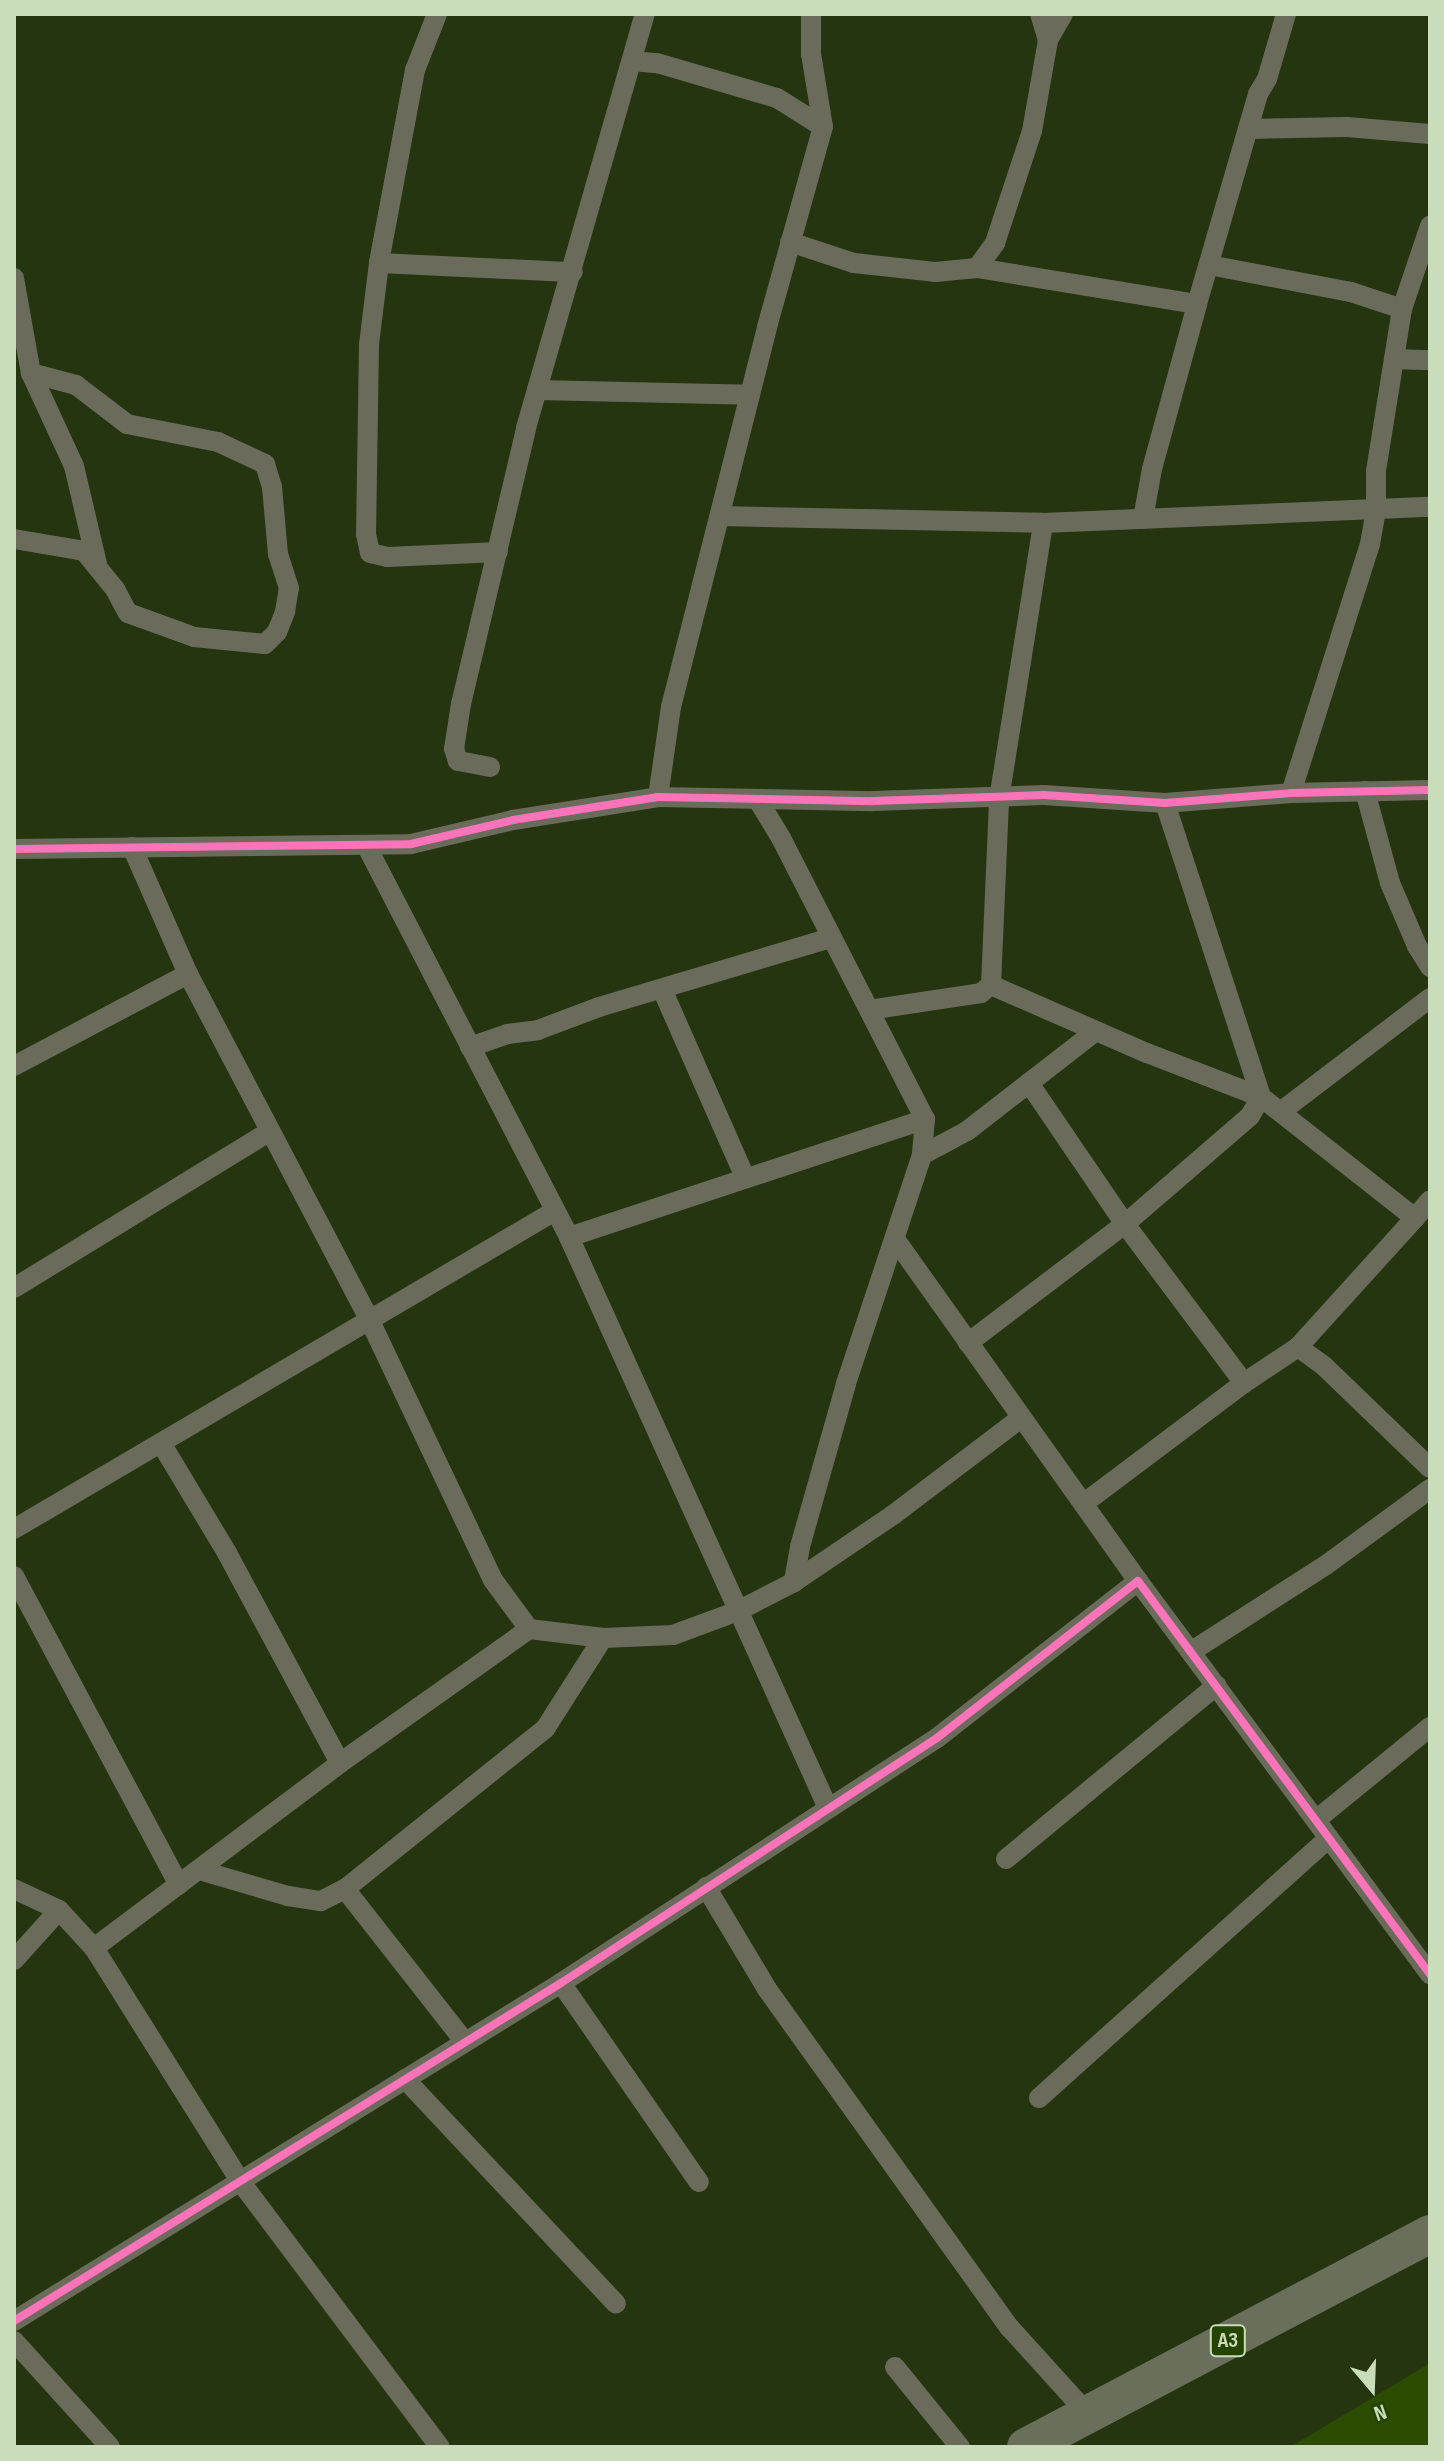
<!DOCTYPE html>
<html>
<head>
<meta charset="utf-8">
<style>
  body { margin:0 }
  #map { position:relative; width:1444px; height:2461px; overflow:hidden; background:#24350f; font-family:"Sofia Sans Condensed",sans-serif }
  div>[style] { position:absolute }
  .built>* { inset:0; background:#2b4c02 }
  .street>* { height:20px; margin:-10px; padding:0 10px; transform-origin:10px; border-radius:10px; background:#6b6b5c }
  .highway>* { height:38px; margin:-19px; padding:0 19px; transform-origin:19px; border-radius:19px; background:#696f5b }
  .cycleway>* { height:8px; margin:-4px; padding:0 4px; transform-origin:4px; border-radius:4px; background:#fb73b8 }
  span { translate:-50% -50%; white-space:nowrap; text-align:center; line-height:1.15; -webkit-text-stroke:6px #254400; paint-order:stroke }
  .shield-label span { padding:2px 6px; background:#254400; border:2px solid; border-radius:6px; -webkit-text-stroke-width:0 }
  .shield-label { font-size:22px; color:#c9ddbb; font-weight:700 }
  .frame { position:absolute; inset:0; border:16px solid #c9ddbb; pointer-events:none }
  .north { position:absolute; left:1332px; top:2349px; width:80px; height:80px; -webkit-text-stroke:6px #254400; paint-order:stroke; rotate:161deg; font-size:22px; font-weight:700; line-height:32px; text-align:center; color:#c9ddbb }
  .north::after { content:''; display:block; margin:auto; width:28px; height:36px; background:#c9ddbb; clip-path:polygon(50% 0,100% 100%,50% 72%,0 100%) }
</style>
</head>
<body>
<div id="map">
  <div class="built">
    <i style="clip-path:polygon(1430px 2363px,1430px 2447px,1290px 2447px)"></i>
  </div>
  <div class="street">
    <i style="left:437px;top:14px;width:60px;rotate:111.4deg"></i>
    <i style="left:415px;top:70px;width:196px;rotate:100.6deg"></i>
    <i style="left:379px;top:263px;width:83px;rotate:97deg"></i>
    <i style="left:369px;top:345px;width:189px;rotate:90.9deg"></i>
    <i style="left:366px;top:534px;width:19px;rotate:78deg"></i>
    <i style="left:370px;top:553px;width:18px;rotate:13deg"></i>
    <i style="left:388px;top:557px;width:110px;rotate:-2.6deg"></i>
    <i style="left:1048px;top:40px;width:30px;rotate:-60deg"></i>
    <i style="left:632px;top:61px;width:25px;rotate:5deg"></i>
    <i style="left:657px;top:63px;width:125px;rotate:16.3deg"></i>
    <i style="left:777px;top:98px;width:54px;rotate:32.2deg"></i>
    <i style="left:1248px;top:129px;width:99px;rotate:-1.2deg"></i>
    <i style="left:1347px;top:127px;width:83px;rotate:4.8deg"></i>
    <i style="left:790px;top:242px;width:67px;rotate:18.2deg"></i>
    <i style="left:854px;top:263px;width:81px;rotate:6.3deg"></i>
    <i style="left:935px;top:272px;width:42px;rotate:-5.4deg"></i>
    <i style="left:977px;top:268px;width:31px;rotate:-54deg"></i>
    <i style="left:995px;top:243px;width:118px;rotate:-71.7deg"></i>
    <i style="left:1032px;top:131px;width:92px;rotate:-80deg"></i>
    <i style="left:1048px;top:40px;width:27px;rotate:-107deg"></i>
    <i style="left:379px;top:263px;width:194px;rotate:2.7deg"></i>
    <i style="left:1209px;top:265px;width:145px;rotate:10.8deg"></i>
    <i style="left:1351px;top:292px;width:54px;rotate:18.4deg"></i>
    <i style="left:977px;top:268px;width:223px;rotate:9.3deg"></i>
    <i style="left:14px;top:278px;width:97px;rotate:79.9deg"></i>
    <i style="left:31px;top:373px;width:102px;rotate:65.2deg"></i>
    <i style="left:74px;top:466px;width:101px;rotate:76.8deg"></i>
    <i style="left:1394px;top:359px;width:36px;rotate:2deg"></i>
    <i style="left:537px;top:390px;width:213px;rotate:1.3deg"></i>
    <i style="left:720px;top:516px;width:323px;rotate:1.2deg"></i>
    <i style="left:1043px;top:523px;width:387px;rotate:-2.4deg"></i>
    <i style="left:1143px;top:519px;width:51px;rotate:-79.8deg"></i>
    <i style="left:1152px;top:469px;width:171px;rotate:-74.7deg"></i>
    <i style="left:1197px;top:304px;width:219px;rotate:-73.8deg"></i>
    <i style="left:1258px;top:94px;width:17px;rotate:-59deg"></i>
    <i style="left:1267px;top:79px;width:68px;rotate:-73.7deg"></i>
    <i style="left:14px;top:539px;width:71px;rotate:9.7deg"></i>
    <i style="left:84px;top:551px;width:49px;rotate:50.8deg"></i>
    <i style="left:115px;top:589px;width:27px;rotate:62deg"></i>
    <i style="left:128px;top:613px;width:70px;rotate:20deg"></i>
    <i style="left:194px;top:637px;width:71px;rotate:5.6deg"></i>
    <i style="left:265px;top:644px;width:17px;rotate:-45deg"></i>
    <i style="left:277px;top:632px;width:22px;rotate:-68deg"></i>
    <i style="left:285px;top:612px;width:24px;rotate:-81deg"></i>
    <i style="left:289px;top:588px;width:36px;rotate:-108deg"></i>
    <i style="left:278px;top:554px;width:67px;rotate:-95.1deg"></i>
    <i style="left:272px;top:487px;width:24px;rotate:-107deg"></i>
    <i style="left:265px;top:464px;width:52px;rotate:-154.9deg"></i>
    <i style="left:218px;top:442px;width:93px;rotate:-168.8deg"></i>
    <i style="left:127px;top:424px;width:64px;rotate:-142.6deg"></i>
    <i style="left:76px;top:385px;width:47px;rotate:-165.1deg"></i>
    <i style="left:490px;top:767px;width:33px;rotate:-169deg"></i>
    <i style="left:458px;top:761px;width:13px;rotate:-108deg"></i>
    <i style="left:454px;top:749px;width:46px;rotate:-81.2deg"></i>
    <i style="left:461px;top:704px;width:284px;rotate:-76.7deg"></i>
    <i style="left:526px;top:428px;width:431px;rotate:-74deg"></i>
    <i style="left:1365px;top:791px;width:95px;rotate:74.8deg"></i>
    <i style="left:1390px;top:883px;width:69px;rotate:66.8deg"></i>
    <i style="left:1417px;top:946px;width:25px;rotate:58deg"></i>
    <i style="left:1291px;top:793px;width:261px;rotate:-72.4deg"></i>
    <i style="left:1370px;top:544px;width:36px;rotate:-80deg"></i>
    <i style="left:1376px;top:509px;width:38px;rotate:-90deg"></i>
    <i style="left:1376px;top:471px;width:164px;rotate:-80.9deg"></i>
    <i style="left:1402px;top:309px;width:88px;rotate:-71.4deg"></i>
    <i style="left:658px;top:797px;width:91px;rotate:-81.8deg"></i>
    <i style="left:671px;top:707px;width:392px;rotate:-75.8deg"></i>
    <i style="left:767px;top:327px;width:208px;rotate:-74.4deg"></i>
    <i style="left:823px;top:127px;width:74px;rotate:-99.3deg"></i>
    <i style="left:811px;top:54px;width:40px;rotate:-90deg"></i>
    <i style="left:758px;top:800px;width:44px;rotate:58.8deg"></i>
    <i style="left:781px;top:838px;width:316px;rotate:62.9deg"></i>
    <i style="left:925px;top:1119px;width:36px;rotate:95deg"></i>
    <i style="left:922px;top:1155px;width:241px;rotate:108.4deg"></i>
    <i style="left:846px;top:1384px;width:169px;rotate:105.8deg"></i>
    <i style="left:800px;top:1547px;width:36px;rotate:100deg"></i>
    <i style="left:1165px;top:803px;width:309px;rotate:71.9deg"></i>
    <i style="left:366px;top:845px;width:441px;rotate:62.6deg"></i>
    <i style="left:569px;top:1237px;width:627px;rotate:65.6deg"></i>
    <i style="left:132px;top:847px;width:139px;rotate:66.2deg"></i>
    <i style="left:188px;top:974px;width:392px;rotate:62.3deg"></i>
    <i style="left:370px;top:1321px;width:287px;rotate:64.6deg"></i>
    <i style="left:493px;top:1580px;width:61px;rotate:53.7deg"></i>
    <i style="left:14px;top:849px;width:397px;rotate:-0.7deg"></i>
    <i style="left:411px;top:844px;width:105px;rotate:-13.2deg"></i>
    <i style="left:513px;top:820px;width:147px;rotate:-9deg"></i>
    <i style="left:658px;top:797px;width:215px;rotate:1.1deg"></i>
    <i style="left:873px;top:801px;width:171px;rotate:-2deg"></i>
    <i style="left:1044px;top:795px;width:121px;rotate:3.8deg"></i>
    <i style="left:1165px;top:803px;width:126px;rotate:-4.5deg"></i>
    <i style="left:1291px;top:793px;width:139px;rotate:-1.2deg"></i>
    <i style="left:991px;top:985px;width:170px;rotate:23.6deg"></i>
    <i style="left:1147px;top:1053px;width:122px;rotate:21.1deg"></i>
    <i style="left:1261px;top:1097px;width:196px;rotate:38.2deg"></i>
    <i style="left:1415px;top:1218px;width:174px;rotate:132.2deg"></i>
    <i style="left:1298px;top:1347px;width:65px;rotate:146.3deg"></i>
    <i style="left:1244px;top:1383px;width:201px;rotate:143.1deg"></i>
    <i style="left:662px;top:989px;width:206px;rotate:66.2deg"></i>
    <i style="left:869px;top:1010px;width:113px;rotate:-8.6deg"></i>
    <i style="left:981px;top:993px;width:13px;rotate:-39deg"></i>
    <i style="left:991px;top:985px;width:186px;rotate:-87.5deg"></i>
    <i style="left:999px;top:799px;width:279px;rotate:-80.9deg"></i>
    <i style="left:470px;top:1047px;width:39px;rotate:-19deg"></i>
    <i style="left:507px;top:1034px;width:31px;rotate:-7deg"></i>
    <i style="left:538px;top:1030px;width:65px;rotate:-20.7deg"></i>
    <i style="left:599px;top:1007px;width:242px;rotate:-16.6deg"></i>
    <i style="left:14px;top:1066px;width:197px;rotate:-27.9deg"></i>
    <i style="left:1029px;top:1083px;width:171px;rotate:55.8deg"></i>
    <i style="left:1125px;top:1224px;width:199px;rotate:53.2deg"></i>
    <i style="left:1283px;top:1110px;width:185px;rotate:-37.3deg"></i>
    <i style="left:922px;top:1155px;width:51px;rotate:-28.1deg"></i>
    <i style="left:967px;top:1131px;width:163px;rotate:-37.8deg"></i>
    <i style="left:1415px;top:1218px;width:23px;rotate:-50deg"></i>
    <i style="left:569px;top:1237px;width:375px;rotate:-18.3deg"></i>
    <i style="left:895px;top:1239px;width:420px;rotate:54.6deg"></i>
    <i style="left:14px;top:1288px;width:300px;rotate:-31.5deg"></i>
    <i style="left:968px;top:1343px;width:197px;rotate:-37.2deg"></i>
    <i style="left:1125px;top:1224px;width:165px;rotate:-40.8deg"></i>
    <i style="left:1250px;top:1116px;width:22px;rotate:-60deg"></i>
    <i style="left:1298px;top:1347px;width:32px;rotate:36deg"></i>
    <i style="left:1324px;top:1366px;width:147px;rotate:43.9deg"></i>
    <i style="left:161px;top:1443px;width:128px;rotate:59deg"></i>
    <i style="left:227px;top:1553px;width:238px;rotate:61.7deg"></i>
    <i style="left:14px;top:1529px;width:628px;rotate:-30.45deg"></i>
    <i style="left:14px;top:1576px;width:350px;rotate:61.9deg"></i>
    <i style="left:1192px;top:1651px;width:159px;rotate:-32.7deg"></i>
    <i style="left:1326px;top:1565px;width:129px;rotate:-36.2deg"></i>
    <i style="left:1316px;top:1820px;width:147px;rotate:-39.2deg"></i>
    <i style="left:1006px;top:1859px;width:273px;rotate:-39.5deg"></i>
    <i style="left:199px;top:1870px;width:93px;rotate:16.3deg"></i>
    <i style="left:288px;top:1896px;width:33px;rotate:9deg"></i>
    <i style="left:321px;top:1901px;width:27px;rotate:-27deg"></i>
    <i style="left:345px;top:1889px;width:256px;rotate:-38.7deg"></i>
    <i style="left:545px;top:1729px;width:108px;rotate:-57.5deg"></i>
    <i style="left:706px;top:1887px;width:119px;rotate:59.1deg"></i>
    <i style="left:767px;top:1989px;width:417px;rotate:54.4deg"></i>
    <i style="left:1010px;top:2328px;width:116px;rotate:47.8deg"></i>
    <i style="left:14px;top:1889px;width:50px;rotate:25deg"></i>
    <i style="left:59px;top:1910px;width:52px;rotate:47.4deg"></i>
    <i style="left:94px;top:1948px;width:275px;rotate:57.9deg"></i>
    <i style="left:240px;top:2181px;width:333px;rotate:53.1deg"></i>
    <i style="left:345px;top:1889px;width:194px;rotate:51.9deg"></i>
    <i style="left:94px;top:1948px;width:308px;rotate:-36.9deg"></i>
    <i style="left:340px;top:1763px;width:232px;rotate:-35.3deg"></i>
    <i style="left:529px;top:1629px;width:75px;rotate:6.9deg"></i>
    <i style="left:603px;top:1638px;width:70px;rotate:-2.5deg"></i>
    <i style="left:673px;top:1635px;width:69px;rotate:-20.3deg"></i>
    <i style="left:738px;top:1611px;width:63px;rotate:-27.4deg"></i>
    <i style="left:794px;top:1582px;width:120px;rotate:-34.1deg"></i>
    <i style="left:893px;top:1515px;width:161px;rotate:-37.2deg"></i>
    <i style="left:14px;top:1960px;width:67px;rotate:-48deg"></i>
    <i style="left:561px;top:1983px;width:242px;rotate:55.3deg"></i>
    <i style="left:405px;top:2079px;width:308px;rotate:46.8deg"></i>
    <i style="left:1039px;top:2098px;width:389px;rotate:-41.9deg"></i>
    <i style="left:14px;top:2321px;width:643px;rotate:-31.71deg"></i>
    <i style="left:561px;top:1983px;width:449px;rotate:-33.1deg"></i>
    <i style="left:937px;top:1738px;width:255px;rotate:-38deg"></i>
    <i style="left:1138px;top:1581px;width:490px;rotate:53.4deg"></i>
    <i style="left:14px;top:2341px;width:143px;rotate:47.8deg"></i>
    <i style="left:895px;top:2367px;width:103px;rotate:50.9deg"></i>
  </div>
  <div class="highway">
    <i style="left:1026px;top:2447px;width:457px;rotate:-27.8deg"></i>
  </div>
  <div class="cycleway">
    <i style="left:14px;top:849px;width:397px;rotate:-0.7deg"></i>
    <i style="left:411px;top:844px;width:105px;rotate:-13.2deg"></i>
    <i style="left:513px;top:820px;width:147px;rotate:-9deg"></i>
    <i style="left:658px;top:797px;width:215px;rotate:1.1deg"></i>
    <i style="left:873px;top:801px;width:171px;rotate:-2deg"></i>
    <i style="left:1044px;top:795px;width:121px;rotate:3.8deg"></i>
    <i style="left:1165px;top:803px;width:126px;rotate:-4.5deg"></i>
    <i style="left:1291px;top:793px;width:139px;rotate:-1.2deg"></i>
    <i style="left:14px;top:2321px;width:643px;rotate:-31.71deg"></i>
    <i style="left:561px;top:1983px;width:449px;rotate:-33.1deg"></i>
    <i style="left:937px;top:1738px;width:255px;rotate:-38deg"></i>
    <i style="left:1138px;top:1581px;width:490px;rotate:53.4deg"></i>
  </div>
  <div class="shield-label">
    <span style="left:1228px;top:2341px">A3</span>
  </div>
  <div class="frame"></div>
  <div class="north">N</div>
</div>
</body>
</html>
